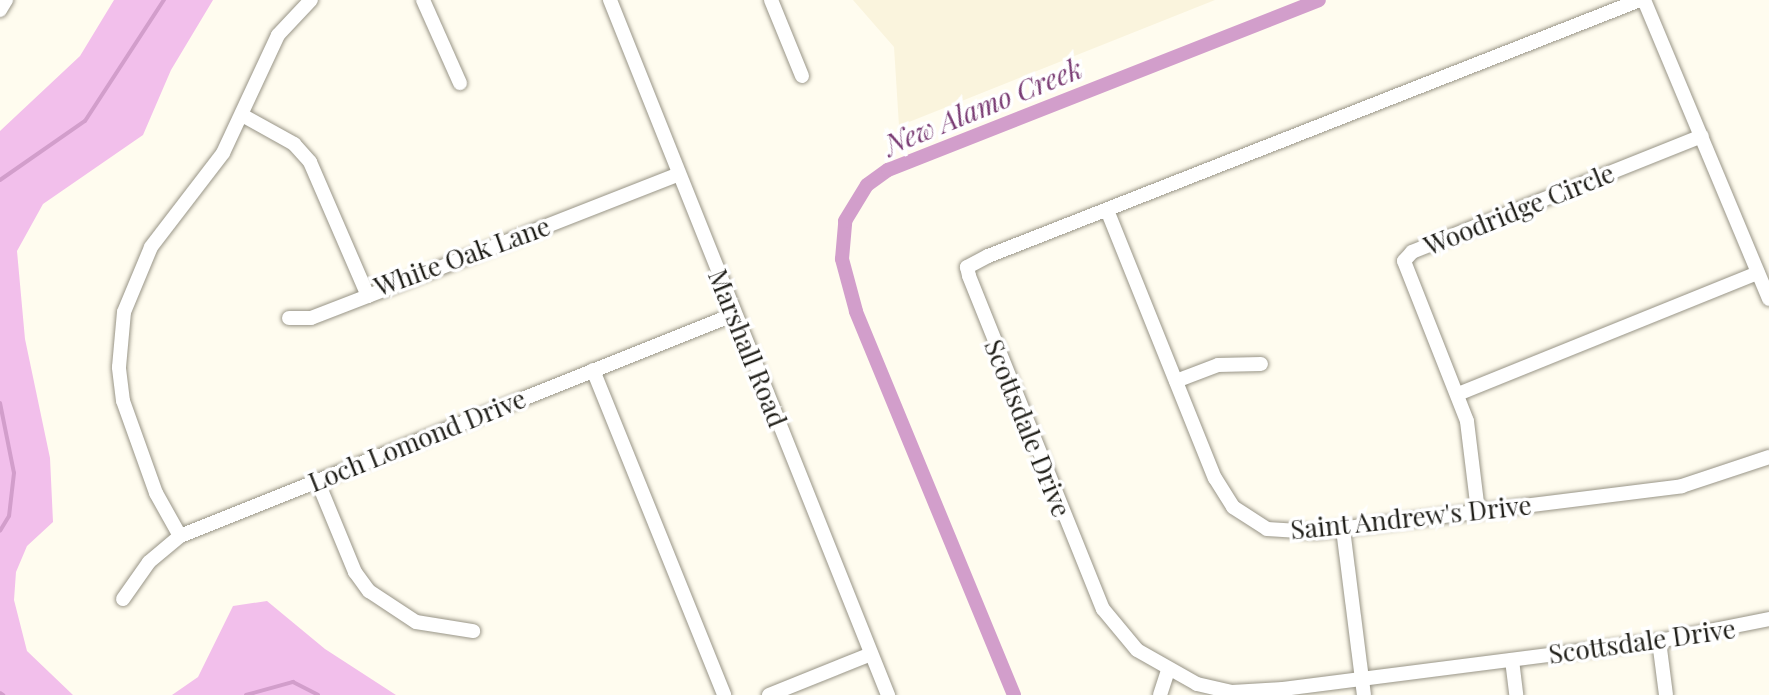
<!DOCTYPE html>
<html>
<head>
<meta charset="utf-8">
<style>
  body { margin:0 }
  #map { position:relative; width:1769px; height:695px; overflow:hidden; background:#fffcef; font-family:"Playfair Display",serif }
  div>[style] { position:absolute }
  .built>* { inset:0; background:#faf4dd }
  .green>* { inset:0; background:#f2bfeb }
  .stream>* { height:4px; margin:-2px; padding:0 2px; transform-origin:2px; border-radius:2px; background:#d29ecb }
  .canal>* { height:14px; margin:-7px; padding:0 7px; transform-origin:7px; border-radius:7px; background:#d29ecb }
  .roads { filter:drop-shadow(0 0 2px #999587) drop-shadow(0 0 2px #999587) }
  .minor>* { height:14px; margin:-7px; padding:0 7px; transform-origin:7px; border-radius:7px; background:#fff }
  span { translate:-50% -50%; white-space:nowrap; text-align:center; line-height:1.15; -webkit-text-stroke:7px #fff; paint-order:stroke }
  .street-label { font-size:26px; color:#1f1e18 }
  .water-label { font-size:28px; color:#793b73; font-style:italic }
</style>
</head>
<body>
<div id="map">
  <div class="built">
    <i style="clip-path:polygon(853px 0,1215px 0,899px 126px,894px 47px)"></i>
  </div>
  <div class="green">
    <i style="clip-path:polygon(114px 0,213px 0,171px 70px,143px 135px,43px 204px,17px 251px,25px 339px,50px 458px,53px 522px,27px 546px,16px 572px,14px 600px,27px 651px,73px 695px,0 695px,0 131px,80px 56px)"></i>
    <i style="clip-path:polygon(267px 601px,325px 649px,396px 695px,172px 695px,198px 677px,233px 606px)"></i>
  </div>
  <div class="stream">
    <i style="left:0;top:180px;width:103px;rotate:-34.8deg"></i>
    <i style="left:85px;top:121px;width:145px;rotate:-56.9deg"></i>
    <i style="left:0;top:403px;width:71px;rotate:78.7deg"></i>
    <i style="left:14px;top:473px;width:43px;rotate:96.6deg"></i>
    <i style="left:9px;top:516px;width:17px;rotate:121deg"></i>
    <i style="left:0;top:693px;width:4px;rotate:34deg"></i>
    <i style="left:246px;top:695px;width:49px;rotate:-15.5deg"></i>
    <i style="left:293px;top:682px;width:28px;rotate:27deg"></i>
  </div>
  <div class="canal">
    <i style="left:1014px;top:695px;width:415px;rotate:-112.4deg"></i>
    <i style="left:856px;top:311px;width:54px;rotate:-105.1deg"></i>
    <i style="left:842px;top:259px;width:38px;rotate:-85deg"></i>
    <i style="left:845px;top:221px;width:42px;rotate:-58.6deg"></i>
    <i style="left:867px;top:185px;width:26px;rotate:-36deg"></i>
    <i style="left:888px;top:170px;width:463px;rotate:-21.5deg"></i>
  </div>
  <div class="roads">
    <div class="minor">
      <i style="left:423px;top:0;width:91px;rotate:66deg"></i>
      <i style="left:610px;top:0;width:749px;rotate:68.2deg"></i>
      <i style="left:771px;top:0;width:82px;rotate:67.8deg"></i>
      <i style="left:1640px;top:0;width:700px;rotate:158.56deg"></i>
      <i style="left:988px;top:256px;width:24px;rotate:152deg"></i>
      <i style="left:967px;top:267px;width:9px;rotate:77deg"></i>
      <i style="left:969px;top:276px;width:359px;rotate:68.1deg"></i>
      <i style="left:1103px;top:609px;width:53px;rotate:50.3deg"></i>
      <i style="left:1137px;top:650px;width:69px;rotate:29.5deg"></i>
      <i style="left:1197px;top:684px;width:36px;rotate:13deg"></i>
      <i style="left:1232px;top:692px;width:51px;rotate:-3.4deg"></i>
      <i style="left:1283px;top:689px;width:379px;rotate:-7.3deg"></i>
      <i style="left:1659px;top:641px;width:112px;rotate:-11.3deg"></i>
      <i style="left:1644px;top:0;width:324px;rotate:67.3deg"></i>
      <i style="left:0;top:10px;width:12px;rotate:-59deg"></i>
      <i style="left:242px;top:115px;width:60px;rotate:29.1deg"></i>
      <i style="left:294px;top:144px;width:24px;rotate:48deg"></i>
      <i style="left:310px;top:162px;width:146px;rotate:66.6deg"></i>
      <i style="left:368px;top:296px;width:334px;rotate:-21.4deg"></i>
      <i style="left:1107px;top:210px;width:289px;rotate:68.1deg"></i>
      <i style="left:1215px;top:478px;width:34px;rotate:58deg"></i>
      <i style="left:1233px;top:507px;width:40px;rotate:32.9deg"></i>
      <i style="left:1267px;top:529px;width:48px;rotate:3.6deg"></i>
      <i style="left:1315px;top:532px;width:370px;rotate:-7.1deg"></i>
      <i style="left:1682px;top:486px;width:92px;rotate:-18.4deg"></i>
      <i style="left:289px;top:318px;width:22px"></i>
      <i style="left:311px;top:318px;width:61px;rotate:-21.1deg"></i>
      <i style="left:593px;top:370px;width:350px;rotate:68deg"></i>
      <i style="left:1176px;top:381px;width:45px;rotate:-20.9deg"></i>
      <i style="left:1218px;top:365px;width:43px;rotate:-1.3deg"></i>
      <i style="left:1458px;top:394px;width:323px;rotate:-22deg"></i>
      <i style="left:317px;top:480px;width:100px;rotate:67.6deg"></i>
      <i style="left:355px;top:572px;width:24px;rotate:54deg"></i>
      <i style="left:369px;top:591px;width:56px;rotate:33.4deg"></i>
      <i style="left:416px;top:622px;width:58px;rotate:9deg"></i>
      <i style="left:1478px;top:511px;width:91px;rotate:-97deg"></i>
      <i style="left:1467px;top:421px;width:172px;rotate:-111.5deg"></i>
      <i style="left:1404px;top:261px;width:12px;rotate:-48deg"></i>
      <i style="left:1412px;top:252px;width:312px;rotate:-21.8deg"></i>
      <i style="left:1343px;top:529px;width:167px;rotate:82.8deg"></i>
      <i style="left:180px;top:536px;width:49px;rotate:-119.2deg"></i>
      <i style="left:156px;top:493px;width:98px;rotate:-109.7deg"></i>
      <i style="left:123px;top:401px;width:34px;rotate:-97deg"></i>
      <i style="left:119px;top:367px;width:55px;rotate:-84.8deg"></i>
      <i style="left:124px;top:312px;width:70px;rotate:-67.4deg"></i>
      <i style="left:151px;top:247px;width:118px;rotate:-52.5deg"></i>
      <i style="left:223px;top:153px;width:130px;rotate:-65deg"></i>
      <i style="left:278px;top:35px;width:48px;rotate:-46.7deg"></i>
      <i style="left:123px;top:599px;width:45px;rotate:-54.9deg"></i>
      <i style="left:149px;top:562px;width:40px;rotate:-40deg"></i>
      <i style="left:180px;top:536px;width:598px;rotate:-21.8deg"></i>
      <i style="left:1659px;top:641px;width:54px;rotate:82.6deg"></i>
      <i style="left:1512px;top:660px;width:35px;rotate:83deg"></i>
      <i style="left:769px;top:695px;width:110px;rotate:-21.9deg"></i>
      <i style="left:1160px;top:695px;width:25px;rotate:-72deg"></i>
    </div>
  </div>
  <div class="street-label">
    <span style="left:1519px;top:209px;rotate:-22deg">Woodridge Circle</span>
    <span style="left:462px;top:256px;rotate:-20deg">White Oak Lane</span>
    <span style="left:748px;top:348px;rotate:68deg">Marshall Road</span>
    <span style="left:1028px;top:428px;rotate:68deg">Scottsdale Drive</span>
    <span style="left:417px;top:440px;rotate:-22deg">Loch Lomond Drive</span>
    <span style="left:1411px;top:517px;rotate:-6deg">Saint Andrew's Drive</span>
    <span style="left:1642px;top:641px;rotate:-8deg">Scottsdale Drive</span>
  </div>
  <div class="water-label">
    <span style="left:983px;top:106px;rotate:-22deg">New Alamo Creek</span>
  </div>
</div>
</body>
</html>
